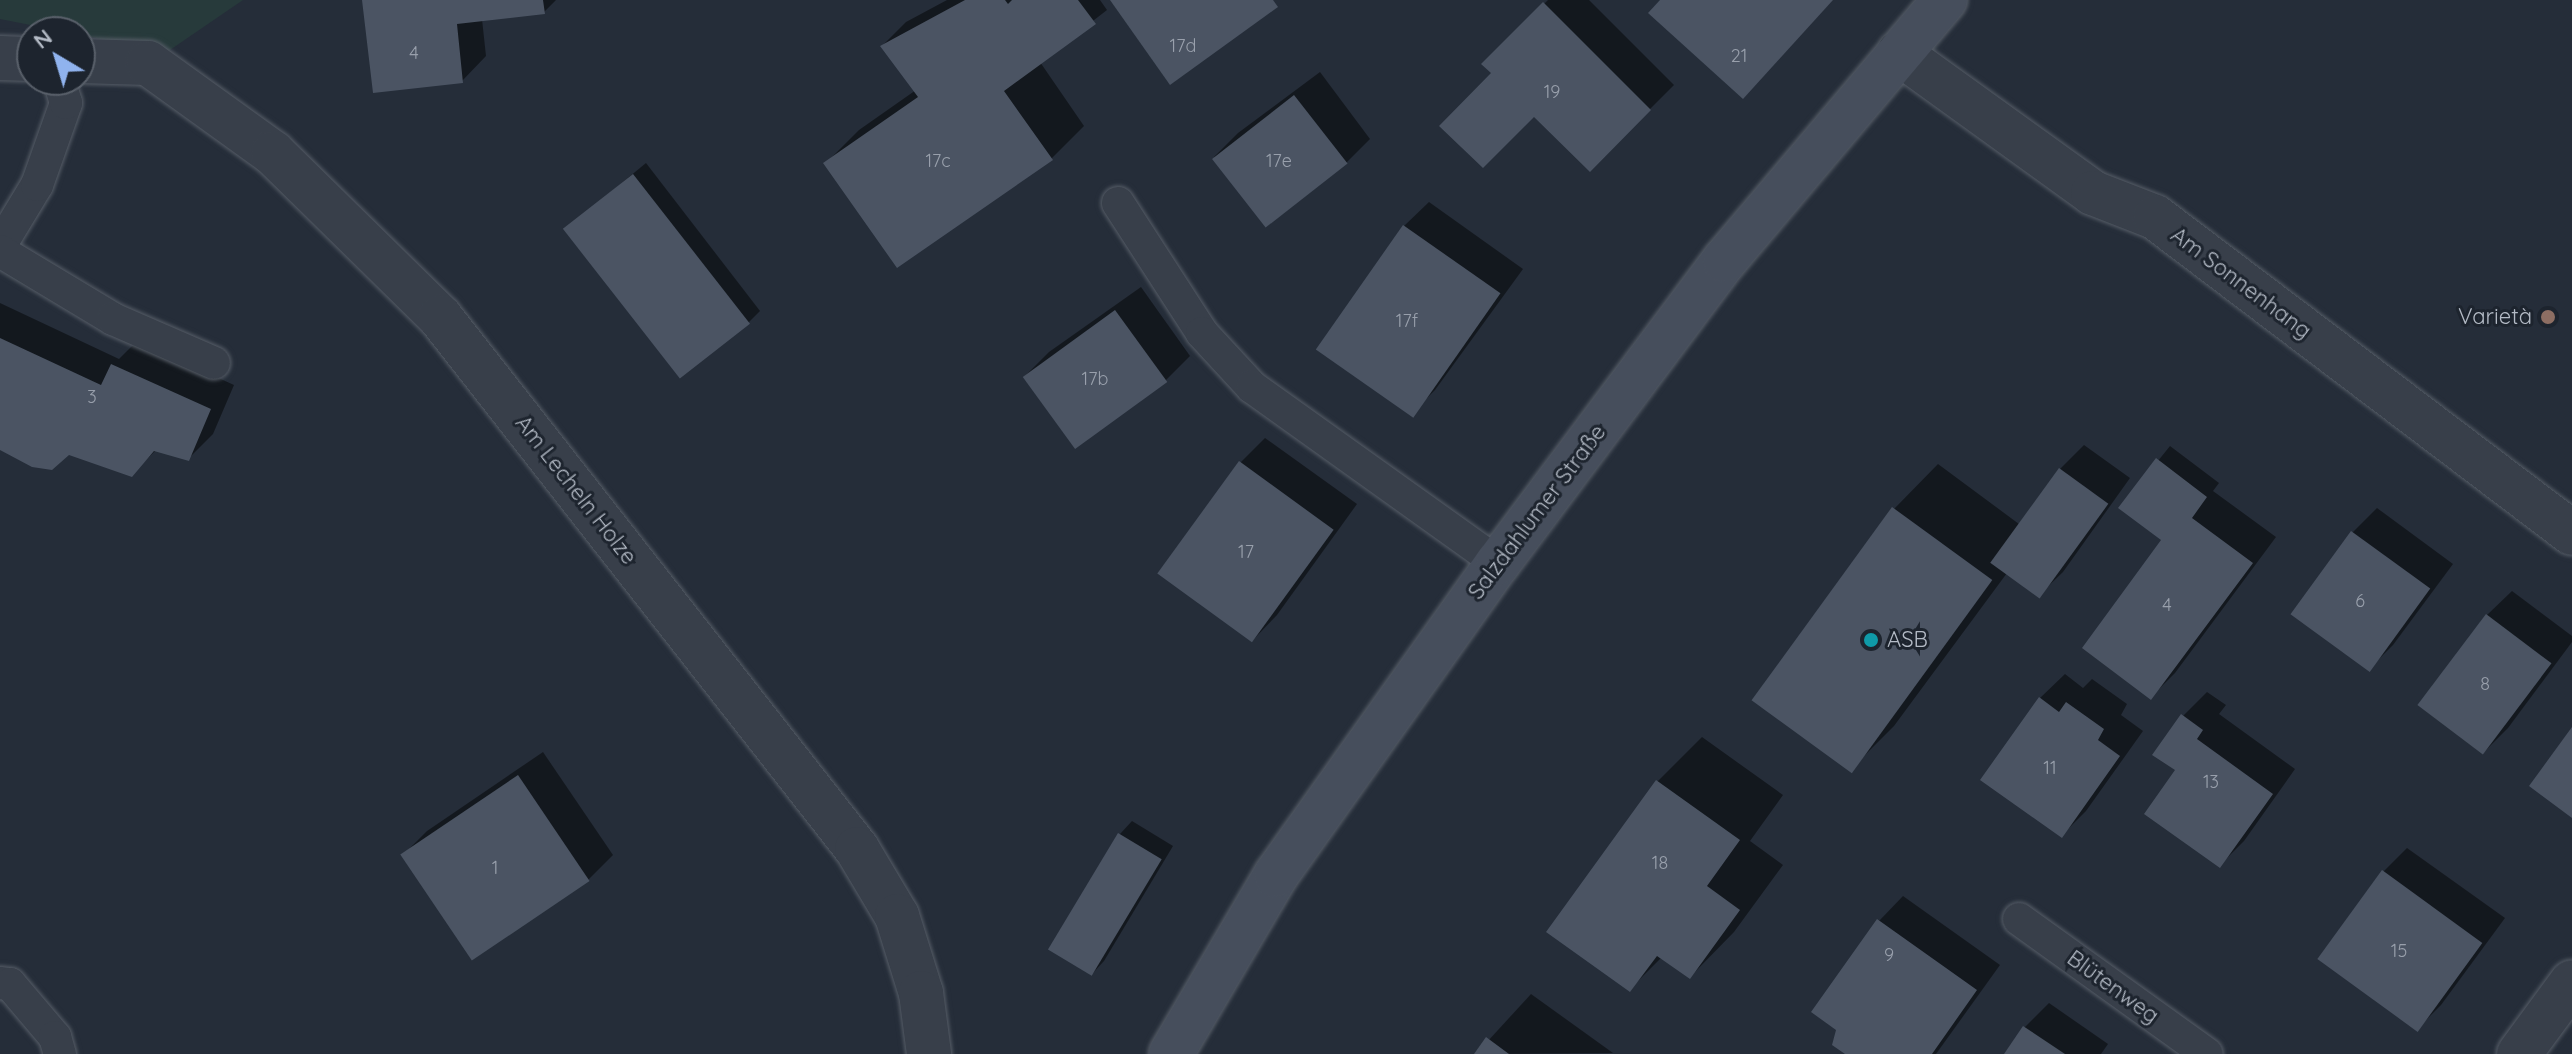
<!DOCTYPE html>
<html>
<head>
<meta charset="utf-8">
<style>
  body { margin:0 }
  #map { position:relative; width:2572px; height:1054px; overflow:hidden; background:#252d39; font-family:Quicksand,sans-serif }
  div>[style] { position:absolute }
  .green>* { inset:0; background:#273a3b }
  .shadow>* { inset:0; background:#0007 }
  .building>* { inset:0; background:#4b5463; transform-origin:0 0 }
  .roads { filter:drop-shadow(0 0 2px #565d67) drop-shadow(0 0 2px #565d67) }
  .lane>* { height:32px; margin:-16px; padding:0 16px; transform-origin:16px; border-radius:16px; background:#383f4a }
  .street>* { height:44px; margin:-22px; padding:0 22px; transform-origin:22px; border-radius:22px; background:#383f4a }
  .secondary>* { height:44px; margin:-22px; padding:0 22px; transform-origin:22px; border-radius:22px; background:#464e5c }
  .dots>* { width:22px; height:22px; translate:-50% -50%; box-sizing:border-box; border:4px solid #1d242e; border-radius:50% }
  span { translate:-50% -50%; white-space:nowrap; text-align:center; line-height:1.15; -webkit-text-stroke:6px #1d242e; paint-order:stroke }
  .number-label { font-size:18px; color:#99a0ac }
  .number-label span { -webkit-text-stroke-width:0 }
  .street-label { font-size:22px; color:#b3bac5 }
  .poi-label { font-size:22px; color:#b3bac5 }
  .right { translate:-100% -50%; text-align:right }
  .left { translate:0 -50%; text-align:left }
  .north { position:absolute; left:16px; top:16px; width:80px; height:80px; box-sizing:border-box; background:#1d242e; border:2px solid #59606a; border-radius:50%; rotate:322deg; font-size:22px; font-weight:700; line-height:32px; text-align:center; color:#b3bac5 }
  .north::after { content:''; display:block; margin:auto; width:28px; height:36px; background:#90b3ee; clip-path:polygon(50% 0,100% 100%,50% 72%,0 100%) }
</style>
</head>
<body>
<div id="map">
  <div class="green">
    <i style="clip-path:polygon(0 0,243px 0,167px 52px,0 19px)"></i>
  </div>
  <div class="shadow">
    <i style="clip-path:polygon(364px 0,556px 0,544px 12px,482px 19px,486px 56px,462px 81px)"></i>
    <i style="clip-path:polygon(947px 0,1100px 0,1107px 10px,1040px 62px,1084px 126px,1051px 159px,826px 163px,859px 130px,916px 90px,882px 46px,906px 22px)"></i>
    <i style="clip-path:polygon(1548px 0,1589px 0,1674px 85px,1590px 169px,1484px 64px)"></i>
    <i style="clip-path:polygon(1320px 72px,1370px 139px,1346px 163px,1214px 157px,1238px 133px)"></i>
    <i style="clip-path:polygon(646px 163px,760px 311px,748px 323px,566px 229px)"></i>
    <i style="clip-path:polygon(1429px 202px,1523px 269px,1435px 390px,1411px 414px,1404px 226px)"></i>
    <i style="clip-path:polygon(1141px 287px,1190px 356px,1166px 380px,1075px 446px,1025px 376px,1049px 352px)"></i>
    <i style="clip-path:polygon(0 303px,119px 359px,137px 341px,234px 385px,213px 434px,188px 459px,156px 450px,132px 474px,68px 453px,0 448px)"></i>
    <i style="clip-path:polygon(1265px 438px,1357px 504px,1277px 615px,1253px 640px,1161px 573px,1241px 462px)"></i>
    <i style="clip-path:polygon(2084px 445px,2130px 478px,2063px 572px,2038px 596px,2007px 573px,1894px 726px,1850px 770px,1894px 509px,1938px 464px,2019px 524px,2060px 469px)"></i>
    <i style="clip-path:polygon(2170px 446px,2219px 483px,2213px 491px,2276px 537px,2175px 673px,2151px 697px,2169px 532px,2120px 508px)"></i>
    <i style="clip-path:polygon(2377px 508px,2453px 564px,2393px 645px,2369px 669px,2352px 533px)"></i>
    <i style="clip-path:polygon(2512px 591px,2572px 636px,2572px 642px,2508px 728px,2484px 752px,2420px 705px,2487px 615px)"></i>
    <i style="clip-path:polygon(2065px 674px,2083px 688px,2092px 679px,2127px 704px,2121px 715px,2143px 731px,2086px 811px,2062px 835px,2040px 698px)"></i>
    <i style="clip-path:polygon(2207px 692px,2226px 705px,2219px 714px,2295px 769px,2244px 841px,2220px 865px,2177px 770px,2183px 716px)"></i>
    <i style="clip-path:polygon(1702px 737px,1783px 795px,1750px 841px,1783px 865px,1734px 932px,1690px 977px,1662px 957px,1630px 989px,1548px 931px,1658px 781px)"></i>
    <i style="clip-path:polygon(543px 752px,613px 855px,589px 879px,473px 958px,403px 855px,427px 831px)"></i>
    <i style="clip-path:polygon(1132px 821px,1173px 846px,1104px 961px,1092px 974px,1120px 834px)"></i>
    <i style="clip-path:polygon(2407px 848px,2505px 918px,2441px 1005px,2417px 1029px,2383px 872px)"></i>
    <i style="clip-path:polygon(1903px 896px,2000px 965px,1936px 1054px,1849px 1054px,1879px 921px)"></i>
    <i style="clip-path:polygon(1531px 994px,1613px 1053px,1476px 1054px)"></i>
    <i style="clip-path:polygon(2049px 1003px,2108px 1044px,2101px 1054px,2006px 1054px,2025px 1027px)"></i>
  </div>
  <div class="building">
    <i style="clip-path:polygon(362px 0,543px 0,545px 14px,457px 24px,463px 83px,373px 93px)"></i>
    <i style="clip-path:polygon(965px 0,1005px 0,1008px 4px,1012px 0,1078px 0,1096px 24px,1004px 91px,1053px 160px,897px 268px,823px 163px,918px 97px,880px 46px)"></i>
    <i style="clip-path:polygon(1110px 0,1273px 0,1278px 7px,1170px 85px)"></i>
    <i style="clip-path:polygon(1660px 0,1833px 0,1743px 99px,1648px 13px)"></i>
    <i style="clip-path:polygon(1543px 2px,1651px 110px,1590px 172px,1534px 117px,1483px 168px,1439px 126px,1491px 73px,1481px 64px)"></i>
    <i style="left:1294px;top:95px;width:87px;height:104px;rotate:52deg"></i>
    <i style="left:633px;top:174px;width:190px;height:89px;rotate:52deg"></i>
    <i style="left:1403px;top:225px;width:119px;height:152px;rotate:35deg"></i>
    <i style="left:1115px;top:310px;width:89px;height:114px;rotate:54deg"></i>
    <i style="clip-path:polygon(0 338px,101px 385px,111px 364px,211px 409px,189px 461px,154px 451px,132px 477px,69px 455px,52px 470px,32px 467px,0 450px)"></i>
    <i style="clip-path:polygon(2156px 458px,2207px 497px,2192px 518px,2253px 563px,2151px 700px,2082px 648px,2161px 540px,2118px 508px)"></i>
    <i style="left:1239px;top:461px;width:117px;height:139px;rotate:36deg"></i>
    <i style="left:2059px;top:468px;width:61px;height:117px;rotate:36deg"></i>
    <i style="left:1892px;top:507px;width:124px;height:239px;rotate:36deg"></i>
    <i style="left:2351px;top:531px;width:98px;height:103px;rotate:36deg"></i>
    <i style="left:2486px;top:614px;width:82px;height:114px;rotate:37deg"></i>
    <i style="clip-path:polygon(2039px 697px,2059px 712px,2066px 702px,2104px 729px,2098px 740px,2120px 756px,2062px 838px,1980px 780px)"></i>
    <i style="clip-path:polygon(2181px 714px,2203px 730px,2197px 739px,2273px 794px,2220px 868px,2144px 814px,2175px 770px,2152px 755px)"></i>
    <i style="clip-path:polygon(2572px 727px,2572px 818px,2529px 786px)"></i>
    <i style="left:518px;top:775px;width:128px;height:142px;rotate:56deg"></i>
    <i style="clip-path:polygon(1656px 780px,1740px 840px,1707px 886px,1740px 910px,1690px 979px,1657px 956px,1630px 992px,1546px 932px)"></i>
    <i style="left:1118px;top:833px;width:51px;height:136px;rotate:31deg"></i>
    <i style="left:2382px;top:870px;width:124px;height:110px;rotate:36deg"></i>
    <i style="clip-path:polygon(1877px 919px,1977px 990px,1932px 1054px,1845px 1054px,1832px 1045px,1836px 1030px,1811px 1012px)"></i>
    <i style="clip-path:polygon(2023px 1026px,2065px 1054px,2004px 1054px)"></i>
    <i style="clip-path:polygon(1486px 1037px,1509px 1054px,1474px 1054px)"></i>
  </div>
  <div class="roads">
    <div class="lane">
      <i style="left:1118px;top:203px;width:155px;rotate:57.1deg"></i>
      <i style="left:1202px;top:333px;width:74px;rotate:47.2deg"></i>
      <i style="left:1252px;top:387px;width:302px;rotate:35.6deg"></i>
      <i style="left:0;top:246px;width:71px;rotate:-58.8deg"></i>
      <i style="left:37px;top:185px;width:87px;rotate:-70.5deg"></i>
      <i style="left:66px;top:103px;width:24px;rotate:-107deg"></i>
      <i style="left:0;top:251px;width:132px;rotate:31deg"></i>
      <i style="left:113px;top:319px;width:110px;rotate:23.5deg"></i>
      <i style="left:2019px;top:919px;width:231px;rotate:35.7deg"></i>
      <i style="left:0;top:983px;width:10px;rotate:6deg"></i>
      <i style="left:10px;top:984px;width:70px;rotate:49.7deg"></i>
      <i style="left:55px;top:1037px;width:18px;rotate:74deg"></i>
    </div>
    <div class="street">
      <i style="left:1899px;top:53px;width:239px;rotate:35.8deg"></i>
      <i style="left:2093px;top:193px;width:66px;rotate:21.2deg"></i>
      <i style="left:2155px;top:217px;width:523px;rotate:37.15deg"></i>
      <i style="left:0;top:58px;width:32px;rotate:2deg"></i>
      <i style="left:80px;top:61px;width:68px;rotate:1.7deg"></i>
      <i style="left:148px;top:63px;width:154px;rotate:35.8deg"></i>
      <i style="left:273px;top:153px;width:234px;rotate:44.5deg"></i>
      <i style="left:440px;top:317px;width:676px;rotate:51.91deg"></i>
      <i style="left:857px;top:849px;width:78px;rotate:59.2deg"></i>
      <i style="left:897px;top:916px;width:81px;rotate:72.7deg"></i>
      <i style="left:921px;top:993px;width:62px;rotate:82.5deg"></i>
      <i style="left:2519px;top:1054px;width:89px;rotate:-53.6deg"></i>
    </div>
    <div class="secondary">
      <i style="left:1171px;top:1054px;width:208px;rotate:-59.6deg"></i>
      <i style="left:1276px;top:875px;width:383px;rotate:-54.6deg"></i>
      <i style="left:1498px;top:563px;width:379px;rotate:-53.2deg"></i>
      <i style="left:1725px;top:260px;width:341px;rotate:-49.8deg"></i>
    </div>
  </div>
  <div class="dots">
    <i style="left:2548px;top:317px;background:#8d6e63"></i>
    <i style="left:1871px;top:640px;background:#0f9aa8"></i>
  </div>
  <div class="number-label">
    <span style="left:1183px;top:46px">17d</span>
    <span style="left:414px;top:53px">4</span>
    <span style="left:1739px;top:56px">21</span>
    <span style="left:1552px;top:92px">19</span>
    <span style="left:938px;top:161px">17c</span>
    <span style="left:1279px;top:161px">17e</span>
    <span style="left:1407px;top:321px">17f</span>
    <span style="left:1095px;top:379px">17b</span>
    <span style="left:92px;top:397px">3</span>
    <span style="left:1246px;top:552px">17</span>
    <span style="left:2360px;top:601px">6</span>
    <span style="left:2167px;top:605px">4</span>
    <span style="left:2485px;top:684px">8</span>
    <span style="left:2050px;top:768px">11</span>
    <span style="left:2211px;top:782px">13</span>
    <span style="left:1660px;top:863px">18</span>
    <span style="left:495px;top:868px">1</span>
    <span style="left:2399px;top:951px">15</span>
    <span style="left:1889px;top:955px">9</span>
  </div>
  <div class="street-label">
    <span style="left:2241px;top:283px;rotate:37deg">Am Sonnenhang</span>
    <span style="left:576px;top:490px;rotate:52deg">Am Lecheln Holze</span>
    <span style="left:1537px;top:512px;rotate:-53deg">Salzdahlumer Straße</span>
    <span style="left:2113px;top:987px;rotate:36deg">Blütenweg</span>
  </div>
  <div class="poi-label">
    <span class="right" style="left:2532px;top:317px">Varietà</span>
    <span class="left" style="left:1887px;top:640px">ASB</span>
  </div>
  <div class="north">N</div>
</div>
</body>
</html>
